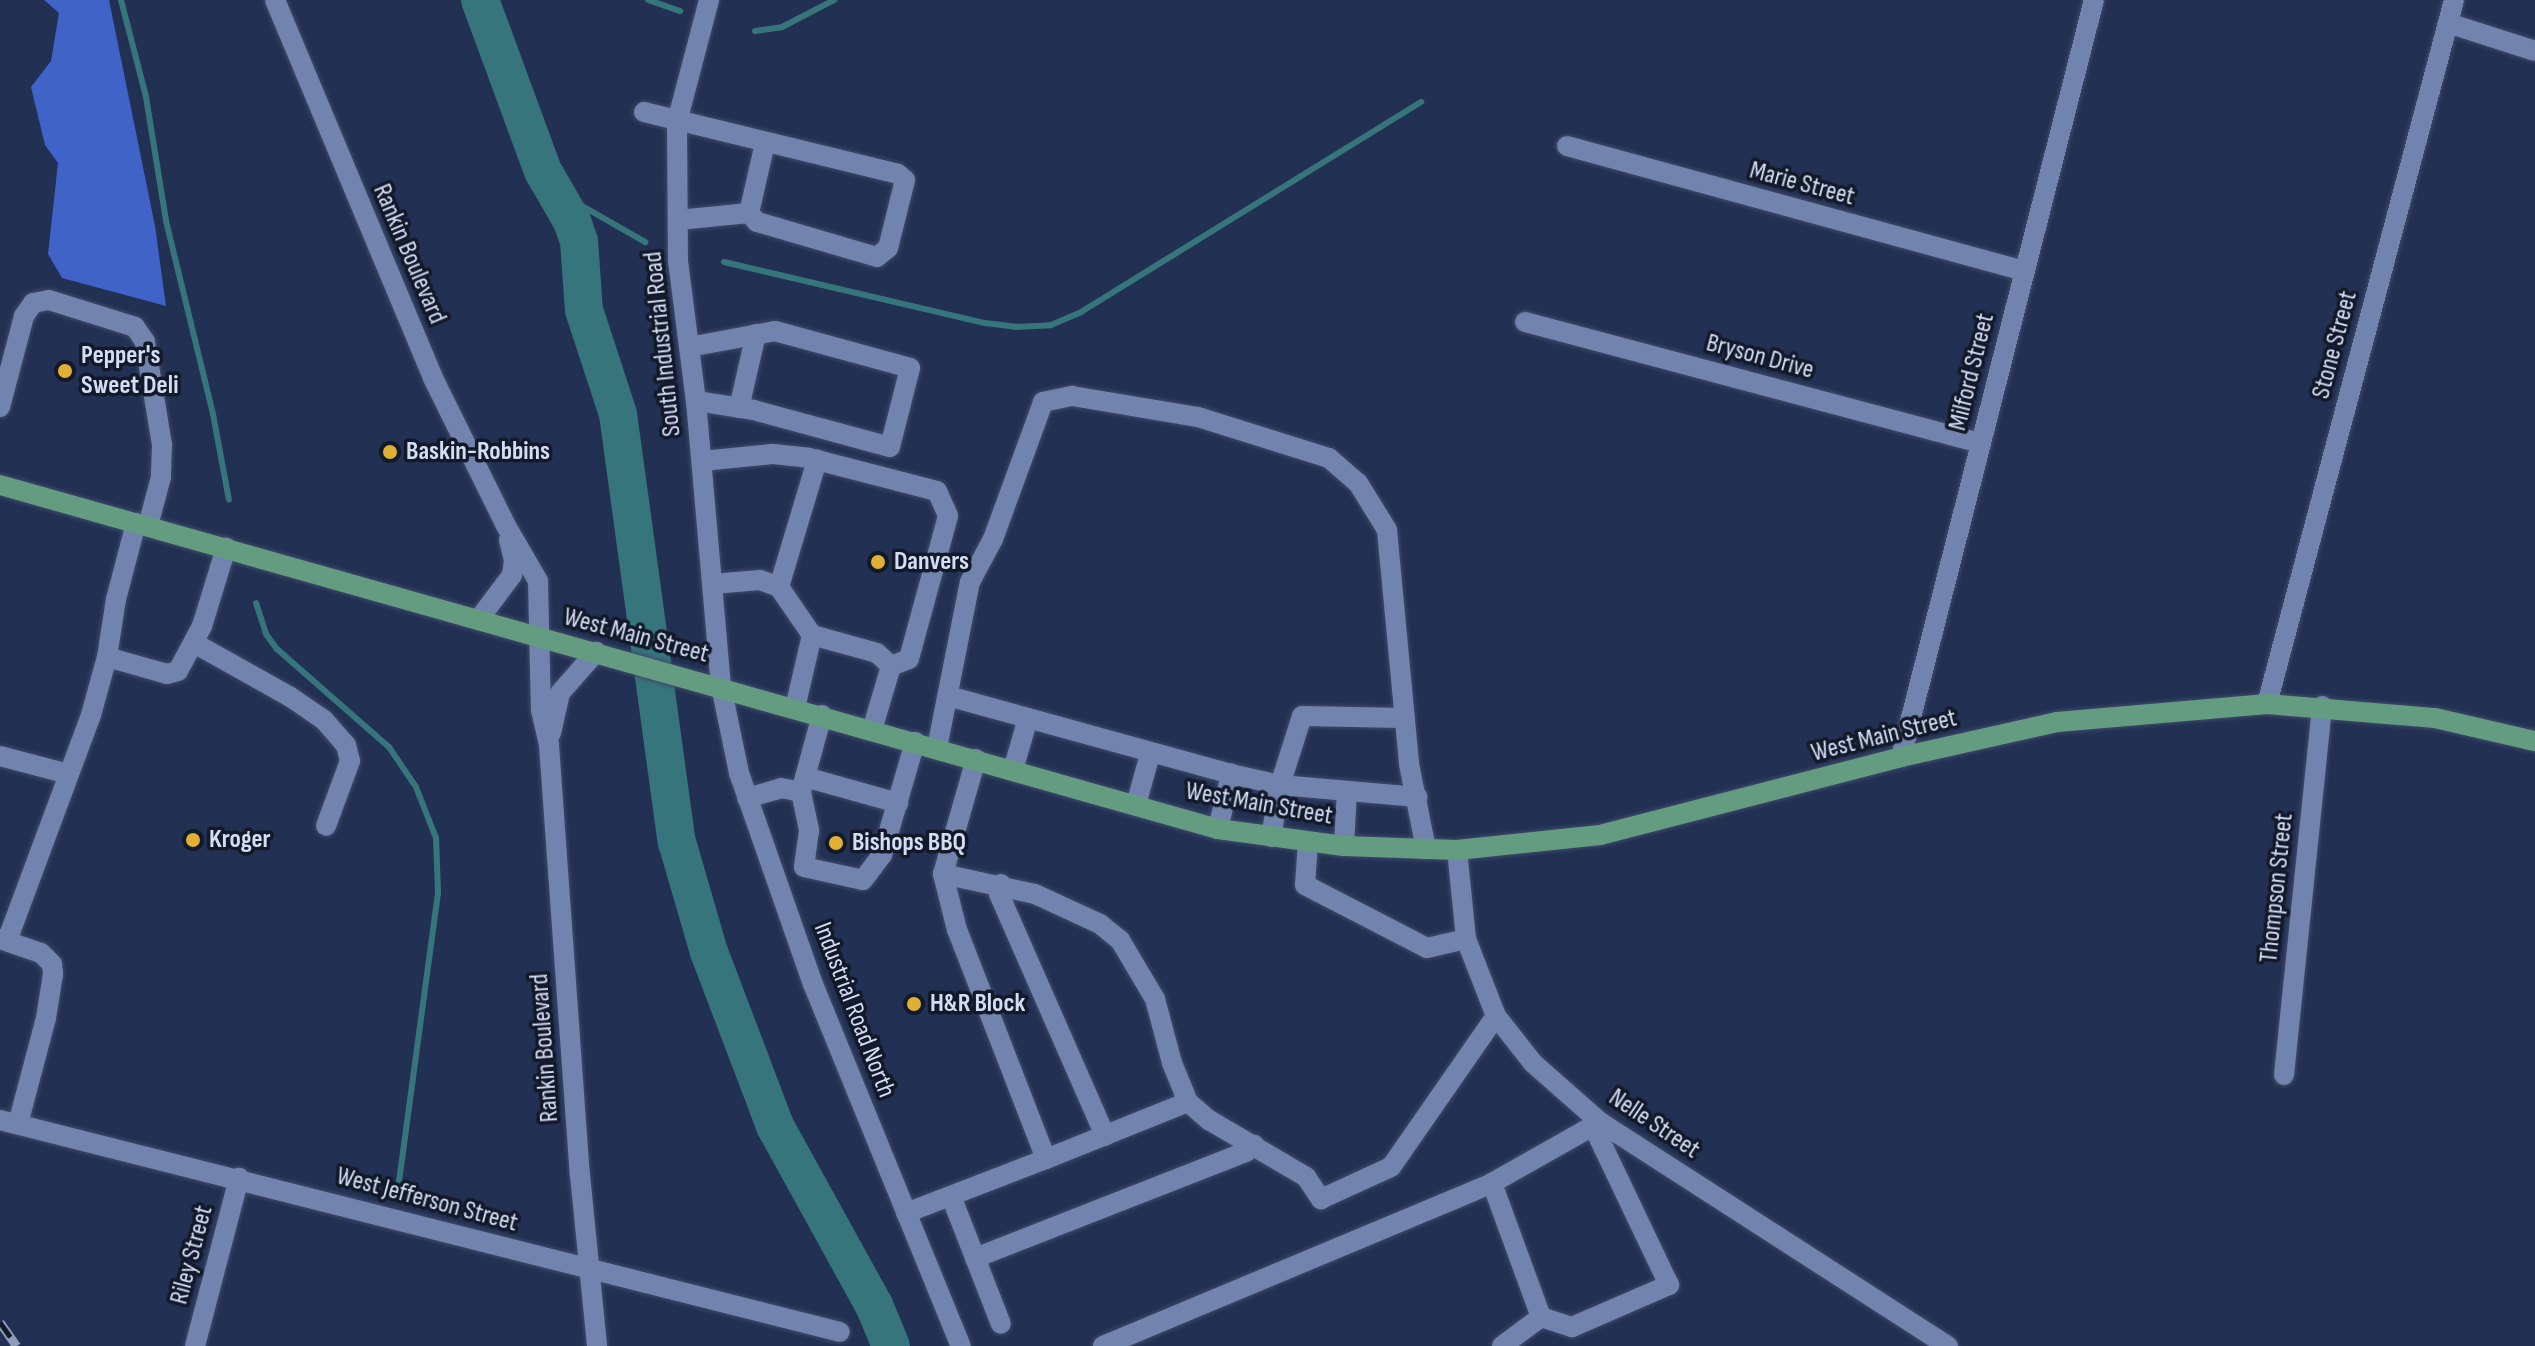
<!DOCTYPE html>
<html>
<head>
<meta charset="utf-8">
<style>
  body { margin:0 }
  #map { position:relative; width:2535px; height:1346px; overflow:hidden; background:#223053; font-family:"Sofia Sans Condensed",sans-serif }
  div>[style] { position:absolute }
  .forest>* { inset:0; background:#4063c8 }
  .stream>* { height:6px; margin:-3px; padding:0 3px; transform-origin:3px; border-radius:3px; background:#37757d }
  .river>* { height:38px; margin:-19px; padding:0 19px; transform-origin:19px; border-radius:19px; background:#37757d }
  .roads { filter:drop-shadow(0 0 2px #3f4a69) drop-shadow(0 0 2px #3f4a69) }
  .minor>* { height:20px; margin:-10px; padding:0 10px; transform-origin:10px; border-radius:10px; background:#7284ad }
  .major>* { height:20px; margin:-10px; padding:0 10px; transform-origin:10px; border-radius:10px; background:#649c82 }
  .rail>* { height:9px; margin-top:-4.5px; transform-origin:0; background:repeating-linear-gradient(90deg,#121929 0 18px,#909cb7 0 36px); box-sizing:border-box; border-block:2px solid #909cb7 }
  .dots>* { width:22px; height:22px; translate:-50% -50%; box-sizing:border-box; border:4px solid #121929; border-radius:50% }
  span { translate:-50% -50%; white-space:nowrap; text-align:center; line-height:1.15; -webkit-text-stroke:7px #121929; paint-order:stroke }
  .street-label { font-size:26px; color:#d3ddf4 }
  .poi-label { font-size:26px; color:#d3ddf4; font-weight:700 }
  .left { translate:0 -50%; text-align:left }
</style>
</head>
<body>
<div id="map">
  <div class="forest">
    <i style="clip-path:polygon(44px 0,109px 0,155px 226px,166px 306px,62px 278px,48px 254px,58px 163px,45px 145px,31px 87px,51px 61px,59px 13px)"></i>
  </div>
  <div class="stream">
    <i style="left:121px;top:0;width:100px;rotate:75.5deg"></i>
    <i style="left:146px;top:97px;width:126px;rotate:80.8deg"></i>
    <i style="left:166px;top:221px;width:199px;rotate:76.3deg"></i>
    <i style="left:213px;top:414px;width:87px;rotate:79.5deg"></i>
    <i style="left:648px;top:0;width:34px;rotate:19deg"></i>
    <i style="left:755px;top:31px;width:27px;rotate:-8deg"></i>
    <i style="left:782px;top:27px;width:59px;rotate:-27.4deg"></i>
    <i style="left:556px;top:191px;width:103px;rotate:29.8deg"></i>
    <i style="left:724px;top:262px;width:268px;rotate:13.2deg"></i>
    <i style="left:985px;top:323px;width:31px;rotate:7deg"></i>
    <i style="left:1016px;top:327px;width:35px;rotate:-3deg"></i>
    <i style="left:1051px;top:325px;width:33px;rotate:-23deg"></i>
    <i style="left:1081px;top:312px;width:400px;rotate:-31.7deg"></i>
    <i style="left:256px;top:603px;width:33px;rotate:72deg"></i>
    <i style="left:266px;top:634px;width:19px;rotate:54deg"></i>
    <i style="left:277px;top:649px;width:149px;rotate:41.2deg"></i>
    <i style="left:389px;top:747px;width:48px;rotate:56deg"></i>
    <i style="left:416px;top:787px;width:55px;rotate:68.6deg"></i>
    <i style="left:436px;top:838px;width:55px;rotate:87.9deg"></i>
    <i style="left:438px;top:893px;width:298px;rotate:97.7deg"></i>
  </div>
  <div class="river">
    <i style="left:480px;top:0;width:182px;rotate:69.8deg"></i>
    <i style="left:543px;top:171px;width:58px;rotate:59.9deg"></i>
    <i style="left:572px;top:221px;width:21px;rotate:71deg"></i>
    <i style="left:579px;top:241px;width:69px;rotate:85.9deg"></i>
    <i style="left:584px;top:310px;width:109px;rotate:71.9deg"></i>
    <i style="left:618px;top:414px;width:432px;rotate:82.2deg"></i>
    <i style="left:677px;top:842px;width:115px;rotate:73.8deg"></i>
    <i style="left:709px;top:952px;width:186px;rotate:69.2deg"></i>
    <i style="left:775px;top:1126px;width:205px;rotate:61.1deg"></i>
    <i style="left:874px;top:1305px;width:44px;rotate:67.5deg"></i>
  </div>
  <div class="roads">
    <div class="minor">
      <i style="left:275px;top:0;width:410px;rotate:67.3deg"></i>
      <i style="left:433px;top:378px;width:163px;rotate:63.7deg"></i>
      <i style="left:505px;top:524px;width:66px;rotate:59.9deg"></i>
      <i style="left:538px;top:581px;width:129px;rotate:88.7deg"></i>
      <i style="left:541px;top:710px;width:36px;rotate:77deg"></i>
      <i style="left:549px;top:745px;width:431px;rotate:85.9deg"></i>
      <i style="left:580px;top:1175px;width:172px;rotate:84.3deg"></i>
      <i style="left:709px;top:0;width:126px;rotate:104.7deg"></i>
      <i style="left:677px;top:122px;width:139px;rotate:89.6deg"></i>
      <i style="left:678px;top:261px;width:141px;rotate:82.7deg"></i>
      <i style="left:696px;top:401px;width:286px;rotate:85deg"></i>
      <i style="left:721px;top:686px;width:89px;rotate:78.3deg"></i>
      <i style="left:739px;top:773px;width:224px;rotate:70.7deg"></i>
      <i style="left:813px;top:984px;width:391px;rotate:67.8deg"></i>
      <i style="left:2448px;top:23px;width:91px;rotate:17.8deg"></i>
      <i style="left:644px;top:112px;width:261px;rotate:13.7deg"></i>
      <i style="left:898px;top:174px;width:9px;rotate:41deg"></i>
      <i style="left:905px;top:180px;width:70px;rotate:104deg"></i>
      <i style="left:888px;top:248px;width:14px;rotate:141deg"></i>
      <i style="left:877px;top:257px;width:125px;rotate:-163.7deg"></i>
      <i style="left:757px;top:222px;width:12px;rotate:-132deg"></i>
      <i style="left:749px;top:213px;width:71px;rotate:174.4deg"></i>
      <i style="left:1567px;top:146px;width:474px;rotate:15.3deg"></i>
      <i style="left:749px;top:213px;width:72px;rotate:-77.1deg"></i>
      <i style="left:1525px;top:322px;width:472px;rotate:14.9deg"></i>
      <i style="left:689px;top:347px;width:87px;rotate:-10.5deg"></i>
      <i style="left:775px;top:331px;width:140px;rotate:15.3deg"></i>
      <i style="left:910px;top:368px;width:81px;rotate:104.2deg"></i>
      <i style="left:890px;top:447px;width:141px;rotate:-164.8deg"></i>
      <i style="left:754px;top:410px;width:59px;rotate:-171.2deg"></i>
      <i style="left:0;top:407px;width:94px;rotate:-75.2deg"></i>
      <i style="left:24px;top:316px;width:16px;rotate:-55deg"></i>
      <i style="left:33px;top:303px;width:16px;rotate:-11deg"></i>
      <i style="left:49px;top:300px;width:90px;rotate:17.4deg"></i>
      <i style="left:135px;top:327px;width:18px;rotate:56deg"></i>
      <i style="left:145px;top:342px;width:104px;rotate:80.6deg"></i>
      <i style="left:162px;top:445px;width:32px;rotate:92deg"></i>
      <i style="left:161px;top:477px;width:51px;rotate:104.9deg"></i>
      <i style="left:739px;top:408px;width:76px;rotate:-77.1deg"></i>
      <i style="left:702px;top:461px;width:71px;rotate:-5.6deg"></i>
      <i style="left:773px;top:454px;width:36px;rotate:6deg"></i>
      <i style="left:809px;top:458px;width:132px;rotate:14.5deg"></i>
      <i style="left:937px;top:491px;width:27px;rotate:66deg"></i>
      <i style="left:948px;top:516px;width:148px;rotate:105.3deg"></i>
      <i style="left:909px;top:659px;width:19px;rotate:159deg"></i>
      <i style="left:891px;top:666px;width:67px;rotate:106.5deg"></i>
      <i style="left:136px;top:523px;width:79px;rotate:104.7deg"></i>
      <i style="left:116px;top:599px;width:59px;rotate:98.8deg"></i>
      <i style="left:107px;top:657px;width:62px;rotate:15.8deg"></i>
      <i style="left:167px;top:674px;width:11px;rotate:-15deg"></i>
      <i style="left:178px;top:671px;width:51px;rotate:-61.9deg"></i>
      <i style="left:202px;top:626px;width:82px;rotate:-72.9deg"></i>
      <i style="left:713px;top:584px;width:47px;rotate:-4.9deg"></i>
      <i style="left:760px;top:580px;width:20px;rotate:20deg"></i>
      <i style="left:779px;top:587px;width:58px;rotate:55.5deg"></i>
      <i style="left:812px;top:635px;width:67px;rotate:15.5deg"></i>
      <i style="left:877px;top:653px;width:19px;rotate:43deg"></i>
      <i style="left:779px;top:587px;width:133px;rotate:-73.3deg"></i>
      <i style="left:479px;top:619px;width:55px;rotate:-53.1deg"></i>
      <i style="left:512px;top:575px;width:15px;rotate:-82deg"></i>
      <i style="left:514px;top:560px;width:21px;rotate:-104deg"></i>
      <i style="left:194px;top:643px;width:109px;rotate:29.2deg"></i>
      <i style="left:289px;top:696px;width:42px;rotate:34.4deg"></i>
      <i style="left:324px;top:720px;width:33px;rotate:49deg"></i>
      <i style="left:346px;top:745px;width:16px;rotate:76deg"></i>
      <i style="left:350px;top:761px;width:69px;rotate:110.3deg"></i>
      <i style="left:948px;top:696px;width:294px;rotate:15.4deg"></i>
      <i style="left:1231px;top:774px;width:50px;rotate:12.7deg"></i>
      <i style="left:1280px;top:785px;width:138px;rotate:5deg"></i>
      <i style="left:2267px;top:704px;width:728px;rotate:-75.12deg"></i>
      <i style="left:795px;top:708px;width:75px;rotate:-76.9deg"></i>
      <i style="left:822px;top:715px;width:80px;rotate:105.3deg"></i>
      <i style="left:801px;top:792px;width:40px;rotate:78deg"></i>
      <i style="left:809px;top:831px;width:36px;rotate:98deg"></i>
      <i style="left:804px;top:867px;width:60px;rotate:12.4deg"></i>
      <i style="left:863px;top:880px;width:31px;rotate:-53deg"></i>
      <i style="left:882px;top:855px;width:118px;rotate:-73.7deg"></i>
      <i style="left:551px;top:733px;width:41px;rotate:-77.3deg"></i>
      <i style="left:560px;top:693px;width:55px;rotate:-48.7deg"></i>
      <i style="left:937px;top:748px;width:169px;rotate:-78.8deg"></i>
      <i style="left:970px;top:582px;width:49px;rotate:-61.9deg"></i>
      <i style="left:993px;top:539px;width:146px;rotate:-69.9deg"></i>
      <i style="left:1043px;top:402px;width:30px;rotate:-12deg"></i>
      <i style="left:1072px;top:396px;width:128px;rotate:9.5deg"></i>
      <i style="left:1198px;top:417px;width:137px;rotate:17.4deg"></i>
      <i style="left:1329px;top:458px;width:38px;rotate:41deg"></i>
      <i style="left:1358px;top:483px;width:55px;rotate:58.3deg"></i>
      <i style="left:1387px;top:530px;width:235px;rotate:84.6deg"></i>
      <i style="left:1409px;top:764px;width:87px;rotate:78.7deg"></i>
      <i style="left:0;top:756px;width:70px;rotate:14.8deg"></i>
      <i style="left:1901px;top:757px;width:781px;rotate:-75.7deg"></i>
      <i style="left:976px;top:759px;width:120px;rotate:106deg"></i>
      <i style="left:943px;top:874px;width:94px;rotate:12.3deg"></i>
      <i style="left:1035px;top:894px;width:72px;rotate:24.8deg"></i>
      <i style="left:1100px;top:924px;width:26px;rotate:39deg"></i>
      <i style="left:1120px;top:940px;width:69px;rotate:59.3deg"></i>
      <i style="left:1155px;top:999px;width:66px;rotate:75.1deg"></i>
      <i style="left:1172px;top:1063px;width:42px;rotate:67.7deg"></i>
      <i style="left:1188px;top:1102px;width:28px;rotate:41deg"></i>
      <i style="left:1209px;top:1120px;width:113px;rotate:30.4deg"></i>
      <i style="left:1306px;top:1177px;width:27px;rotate:56deg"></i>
      <i style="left:1321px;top:1199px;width:77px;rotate:-24.6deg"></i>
      <i style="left:1391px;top:1167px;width:184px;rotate:-55.2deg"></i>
      <i style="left:1013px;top:770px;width:54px;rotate:-73.9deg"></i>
      <i style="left:805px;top:777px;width:97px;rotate:15.6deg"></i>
      <i style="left:747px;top:798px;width:35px;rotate:-16deg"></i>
      <i style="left:781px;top:788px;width:20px;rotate:11deg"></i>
      <i style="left:1136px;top:805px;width:53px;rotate:-74.6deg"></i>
      <i style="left:1218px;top:829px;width:57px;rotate:-76.7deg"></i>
      <i style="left:1271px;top:837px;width:53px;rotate:-80.2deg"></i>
      <i style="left:1280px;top:785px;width:72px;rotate:-72.3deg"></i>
      <i style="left:1302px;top:716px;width:103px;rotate:1.1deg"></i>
      <i style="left:1308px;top:842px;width:43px;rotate:94deg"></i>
      <i style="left:1305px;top:885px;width:137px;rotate:27.3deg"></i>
      <i style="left:1427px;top:948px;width:40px;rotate:-13deg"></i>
      <i style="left:1344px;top:846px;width:55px;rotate:-86.9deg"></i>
      <i style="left:1457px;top:850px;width:89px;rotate:84.2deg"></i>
      <i style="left:1466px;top:939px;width:83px;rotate:68.7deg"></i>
      <i style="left:1496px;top:1016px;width:60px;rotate:51.8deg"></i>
      <i style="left:1533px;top:1063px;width:89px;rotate:41.4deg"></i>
      <i style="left:1600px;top:1122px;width:414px;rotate:32.8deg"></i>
      <i style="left:1001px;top:884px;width:10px;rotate:101deg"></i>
      <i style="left:999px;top:894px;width:264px;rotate:66.3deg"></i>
      <i style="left:0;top:939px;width:43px;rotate:18.9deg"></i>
      <i style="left:41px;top:953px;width:16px;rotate:45deg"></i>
      <i style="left:52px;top:964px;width:10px;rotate:84deg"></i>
      <i style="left:53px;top:974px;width:45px;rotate:99deg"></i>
      <i style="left:46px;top:1018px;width:110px;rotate:104.8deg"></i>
      <i style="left:7px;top:941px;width:241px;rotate:-69.6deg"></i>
      <i style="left:91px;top:715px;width:60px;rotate:-74.6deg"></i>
      <i style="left:2284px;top:1075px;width:371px;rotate:-84.1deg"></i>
      <i style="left:0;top:1120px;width:866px;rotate:14.16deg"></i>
      <i style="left:1046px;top:1159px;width:153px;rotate:-21.9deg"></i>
      <i style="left:951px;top:1196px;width:137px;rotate:68.7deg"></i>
      <i style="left:906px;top:1213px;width:150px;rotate:-21.1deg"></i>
      <i style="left:1046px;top:1159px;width:246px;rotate:-111.2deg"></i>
      <i style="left:957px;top:930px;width:58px;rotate:-104deg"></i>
      <i style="left:975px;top:1258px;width:291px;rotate:-21.4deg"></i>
      <i style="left:1246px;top:1152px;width:11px;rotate:-41deg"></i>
      <i style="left:1541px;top:1317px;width:33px;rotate:18deg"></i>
      <i style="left:1572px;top:1327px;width:106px;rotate:-23.4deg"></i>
      <i style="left:1669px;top:1285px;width:176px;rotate:-115.5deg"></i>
      <i style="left:195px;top:1346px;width:174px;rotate:-75.3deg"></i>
      <i style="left:1103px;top:1346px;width:422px;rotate:-22.7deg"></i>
      <i style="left:1502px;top:1346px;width:49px;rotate:-36.6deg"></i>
      <i style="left:1541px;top:1317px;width:143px;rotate:-110.1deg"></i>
      <i style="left:1492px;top:1183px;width:124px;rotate:-29.5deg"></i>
    </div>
    <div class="major">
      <i style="left:0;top:485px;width:1266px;rotate:15.77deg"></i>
      <i style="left:1218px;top:829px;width:127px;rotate:7.7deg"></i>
      <i style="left:1344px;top:846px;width:113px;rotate:2deg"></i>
      <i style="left:1457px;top:850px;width:144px;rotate:-6deg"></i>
      <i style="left:1600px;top:835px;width:311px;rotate:-14.5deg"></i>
      <i style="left:1901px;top:757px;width:160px;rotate:-12.6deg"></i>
      <i style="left:2057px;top:722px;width:211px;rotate:-4.9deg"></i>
      <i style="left:2267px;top:704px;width:169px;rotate:4.8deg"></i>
      <i style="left:2435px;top:718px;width:103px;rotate:13deg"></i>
    </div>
  </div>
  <div class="rail">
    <i style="left:0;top:1322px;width:29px;rotate:55deg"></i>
  </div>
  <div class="dots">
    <i style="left:65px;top:371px;background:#e0b034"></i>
    <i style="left:390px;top:452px;background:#e0b034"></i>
    <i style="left:878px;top:562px;background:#e0b034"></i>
    <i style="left:193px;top:840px;background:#e0b034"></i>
    <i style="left:836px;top:843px;background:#e0b034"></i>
    <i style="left:914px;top:1004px;background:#e0b034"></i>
  </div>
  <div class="street-label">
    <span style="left:1802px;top:184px;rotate:15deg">Marie Street</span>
    <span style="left:409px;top:254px;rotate:67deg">Rankin Boulevard</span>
    <span style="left:663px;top:344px;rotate:-96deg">South Industrial Road</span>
    <span style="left:2335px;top:345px;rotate:-75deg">Stone Street</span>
    <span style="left:1760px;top:357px;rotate:15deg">Bryson Drive</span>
    <span style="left:1972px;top:372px;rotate:-76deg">Milford Street</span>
    <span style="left:636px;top:636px;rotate:15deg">West Main Street</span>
    <span style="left:1884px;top:736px;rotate:-14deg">West Main Street</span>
    <span style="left:1259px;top:804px;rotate:10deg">West Main Street</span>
    <span style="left:2277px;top:888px;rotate:-84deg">Thompson Street</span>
    <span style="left:854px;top:1010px;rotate:69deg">Industrial Road North</span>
    <span style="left:545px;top:1048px;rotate:-94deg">Rankin Boulevard</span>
    <span style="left:1654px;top:1124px;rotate:34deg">Nelle Street</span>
    <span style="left:427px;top:1200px;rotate:15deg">West Jefferson Street</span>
    <span style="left:192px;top:1255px;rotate:-75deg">Riley Street</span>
  </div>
  <div class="poi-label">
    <span class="left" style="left:81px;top:371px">Pepper's<br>Sweet Deli</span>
    <span class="left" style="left:406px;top:452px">Baskin-Robbins</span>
    <span class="left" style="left:894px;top:562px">Danvers</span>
    <span class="left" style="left:209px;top:840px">Kroger</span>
    <span class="left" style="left:852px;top:843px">Bishops BBQ</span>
    <span class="left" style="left:930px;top:1004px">H&amp;R Block</span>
  </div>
</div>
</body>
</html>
